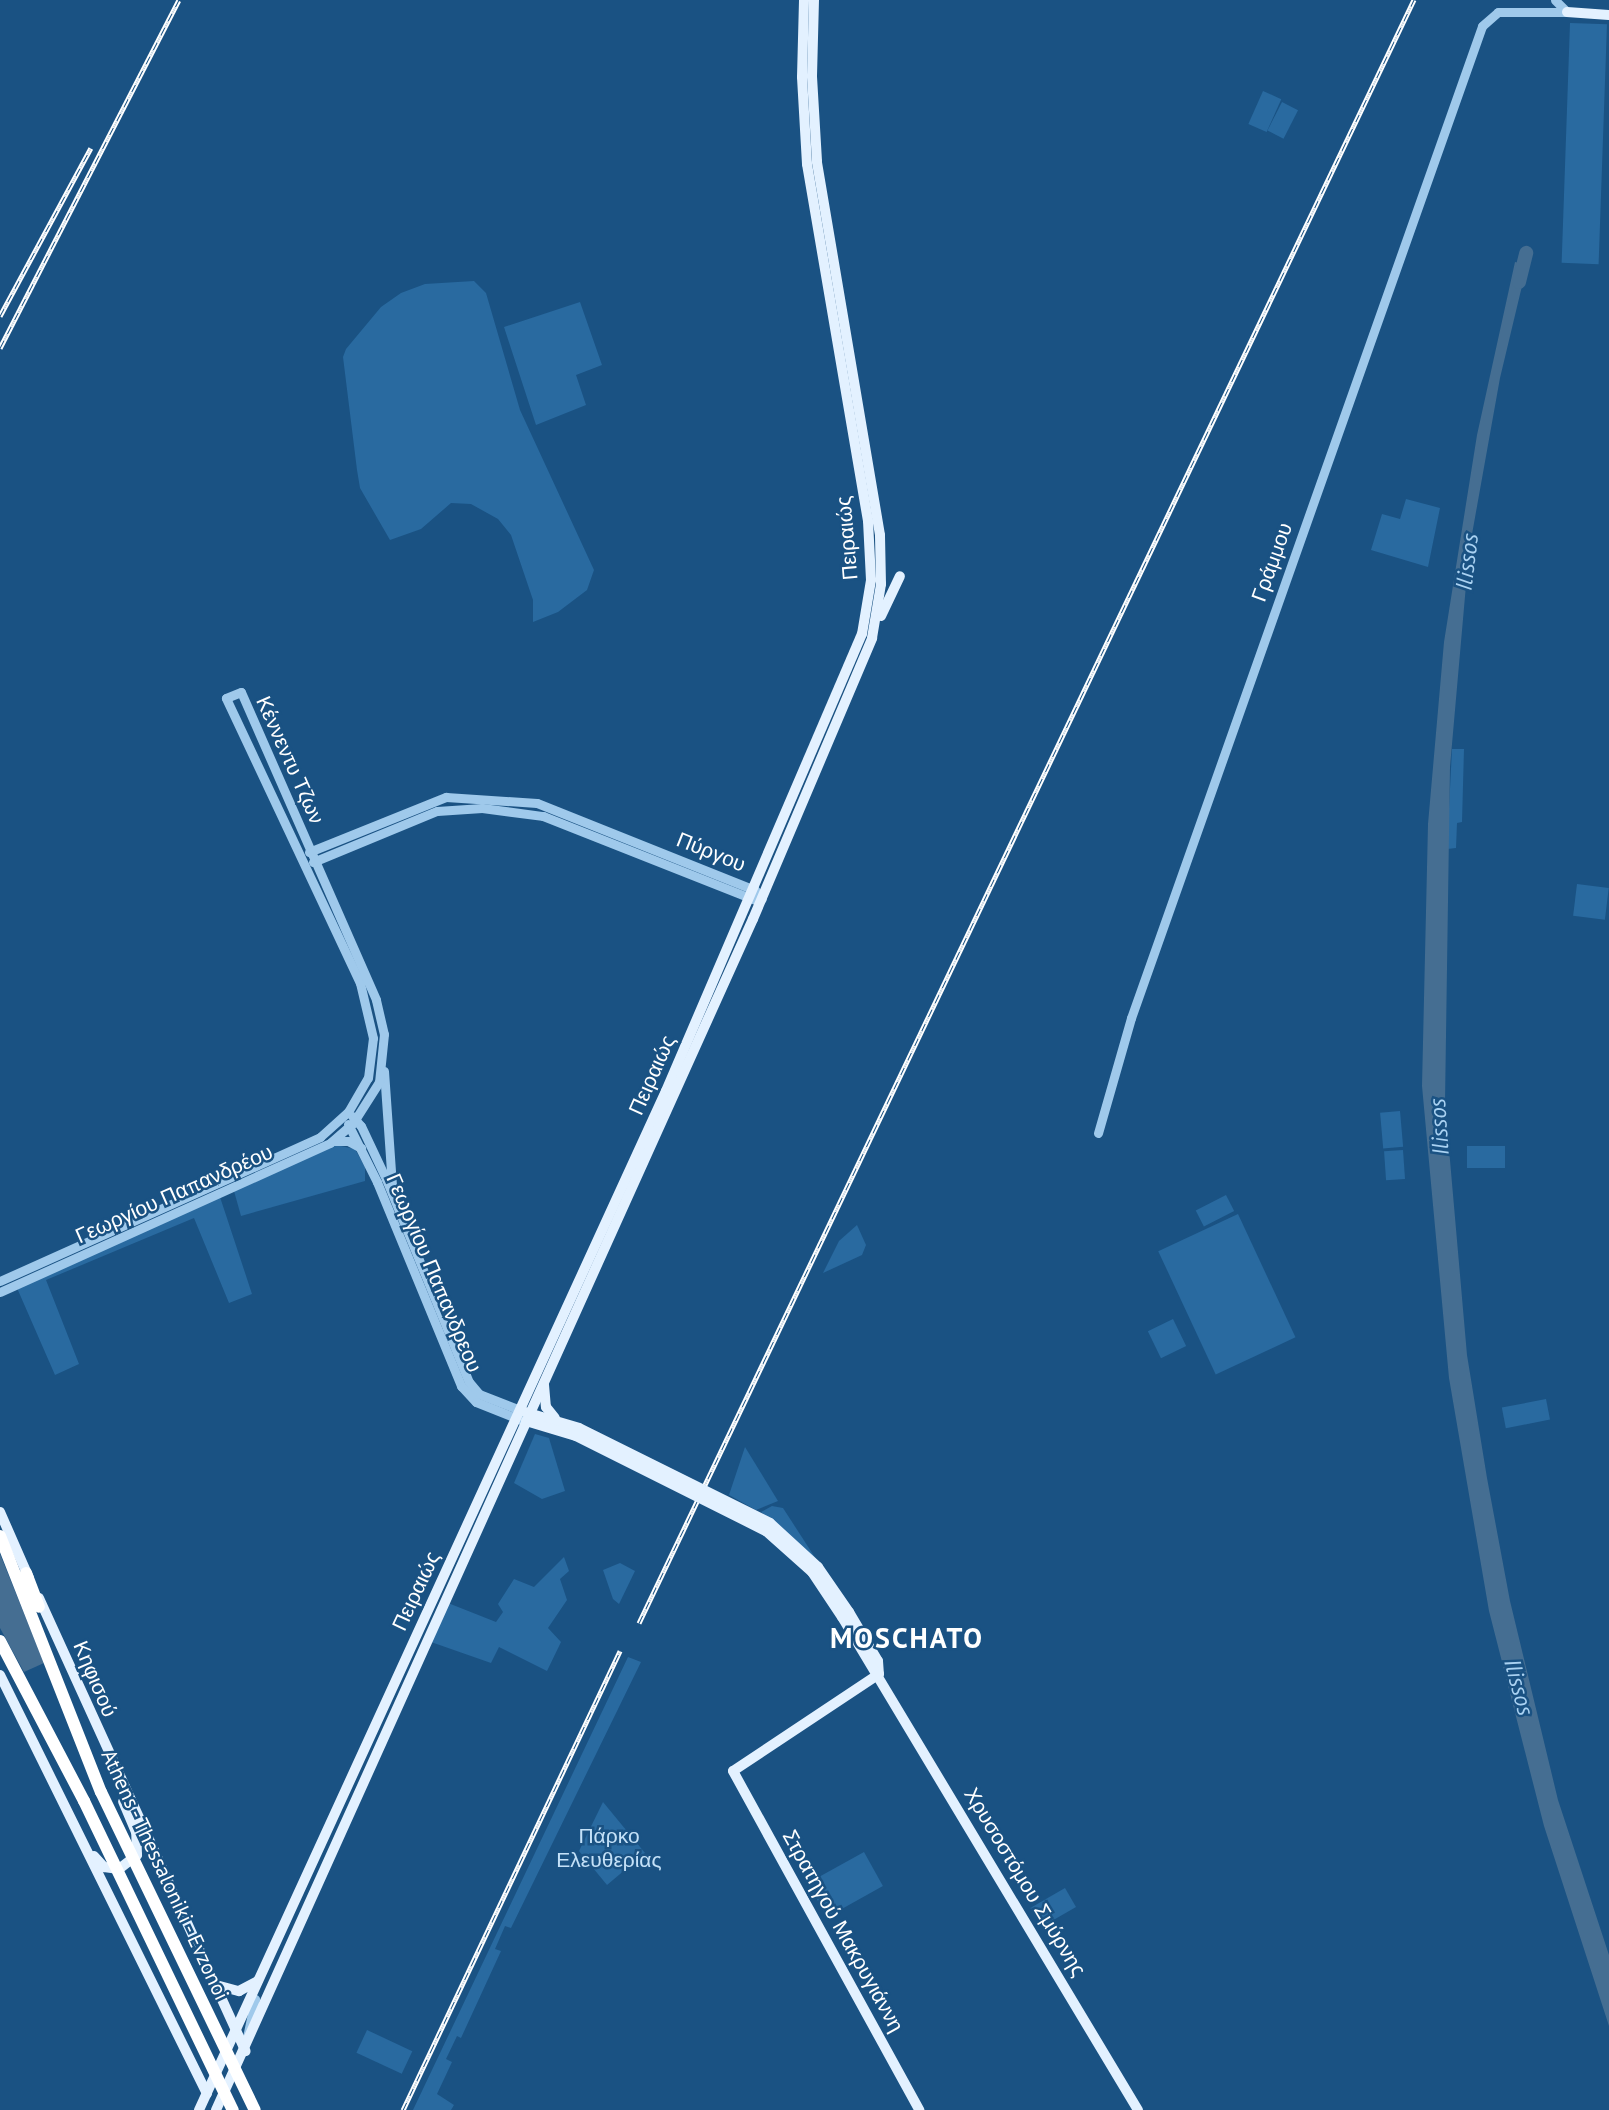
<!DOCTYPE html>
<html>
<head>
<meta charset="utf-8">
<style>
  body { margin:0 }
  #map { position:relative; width:1609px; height:2110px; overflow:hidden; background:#1a5283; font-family:"PT Sans",sans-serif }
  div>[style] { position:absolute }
  .green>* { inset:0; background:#296aa0; transform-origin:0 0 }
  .water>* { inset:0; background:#456e92 }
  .river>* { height:14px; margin:-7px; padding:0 7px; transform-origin:7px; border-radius:7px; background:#456e92 }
  .minor>* { height:9px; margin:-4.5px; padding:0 4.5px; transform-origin:4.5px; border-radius:4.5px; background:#9fc9eb }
  .major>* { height:10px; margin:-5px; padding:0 5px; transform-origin:5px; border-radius:5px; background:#e3f1ff }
  .highway>* { height:12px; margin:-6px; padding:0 6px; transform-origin:6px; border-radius:6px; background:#fff }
  .rail>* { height:5px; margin-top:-2.5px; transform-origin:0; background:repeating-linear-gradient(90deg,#1a5283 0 8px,#fff 0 16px); box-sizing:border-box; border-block:2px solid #fff }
  .major-bridge>* { height:10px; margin:-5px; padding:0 5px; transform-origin:5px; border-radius:5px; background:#e3f1ff }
  .highway-bridge>* { height:12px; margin:-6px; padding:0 6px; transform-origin:6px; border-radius:6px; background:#fff }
  span { translate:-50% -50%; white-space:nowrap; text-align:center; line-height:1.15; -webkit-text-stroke:5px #1a5283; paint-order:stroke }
  .street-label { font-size:21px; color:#fff }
  .park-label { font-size:21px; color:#c4e1f8 }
  .water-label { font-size:23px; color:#aad2f2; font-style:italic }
  .district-label { font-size:28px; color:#fff; font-weight:700; letter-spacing:2px }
</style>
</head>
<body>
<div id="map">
  <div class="green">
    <i style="left:1570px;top:23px;width:37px;height:240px;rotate:2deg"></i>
    <i style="left:1263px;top:91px;width:20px;height:36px;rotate:24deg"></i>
    <i style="left:1282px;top:102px;width:18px;height:32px;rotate:27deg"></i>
    <i style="clip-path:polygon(474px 281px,486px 293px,520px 410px,594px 570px,587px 590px,558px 612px,533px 622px,533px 600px,511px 535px,498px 519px,471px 504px,451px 503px,421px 529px,390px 540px,360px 488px,357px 470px,343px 357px,346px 349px,381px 307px,401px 293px,425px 284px)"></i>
    <i style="clip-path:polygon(580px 302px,602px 365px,576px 375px,586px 405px,536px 425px,504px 327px)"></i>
    <i style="clip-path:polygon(1406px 499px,1440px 508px,1428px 567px,1371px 550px,1382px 514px,1400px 519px)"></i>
    <i style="clip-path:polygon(1452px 749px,1464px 749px,1462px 822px,1457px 823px,1456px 848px,1447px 849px)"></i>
    <i style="left:1577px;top:884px;width:32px;height:32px;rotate:7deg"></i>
    <i style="left:1400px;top:1111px;width:36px;height:20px;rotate:85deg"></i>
    <i style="clip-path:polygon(336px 1145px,355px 1149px,365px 1167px,365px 1181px,241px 1216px,234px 1191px)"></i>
    <i style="left:1505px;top:1146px;width:22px;height:38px;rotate:90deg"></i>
    <i style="left:1403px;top:1150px;width:29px;height:19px;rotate:86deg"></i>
    <i style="left:1226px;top:1195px;width:18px;height:34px;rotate:63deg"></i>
    <i style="clip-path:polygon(220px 1197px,252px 1294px,229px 1303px,194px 1218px,46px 1280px,79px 1364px,55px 1375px,17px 1288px)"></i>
    <i style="left:1238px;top:1214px;width:136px;height:88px;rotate:65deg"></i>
    <i style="clip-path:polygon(857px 1225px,866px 1245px,862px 1255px,823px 1273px,839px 1241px)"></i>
    <i style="left:1173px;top:1319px;width:30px;height:28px;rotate:64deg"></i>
    <i style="left:1546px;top:1399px;width:21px;height:45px;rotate:79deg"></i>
    <i style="clip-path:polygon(535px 1434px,549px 1438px,565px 1491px,542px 1499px,514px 1483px)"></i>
    <i style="clip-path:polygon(745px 1447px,778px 1501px,756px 1510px,729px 1495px)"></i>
    <i style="clip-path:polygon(772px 1506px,783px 1508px,816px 1559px,761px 1512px)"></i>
    <i style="clip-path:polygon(564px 1557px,569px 1571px,560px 1579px,567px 1600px,548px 1628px,561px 1642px,547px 1671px,499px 1647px,491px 1663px,431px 1642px,448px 1603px,496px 1622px,503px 1612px,498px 1604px,514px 1579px,534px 1587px)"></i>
    <i style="clip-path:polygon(620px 1563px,635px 1571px,619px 1604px,613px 1599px,603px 1570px)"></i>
    <i style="clip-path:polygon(628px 1657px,641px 1662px,511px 1928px,505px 1926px,495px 1949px,501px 1951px,461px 2038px,457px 2036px,446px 2059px,452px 2062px,437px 2094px,454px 2105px,451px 2110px,413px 2110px)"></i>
    <i style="clip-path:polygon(603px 1802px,645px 1853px,607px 1885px,579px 1851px)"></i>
    <i style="left:864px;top:1852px;width:39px;height:64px;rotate:61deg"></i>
    <i style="left:1065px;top:1888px;width:22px;height:40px;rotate:60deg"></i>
    <i style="left:367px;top:2030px;width:50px;height:25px;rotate:25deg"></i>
  </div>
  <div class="water">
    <i style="clip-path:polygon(1515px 262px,1527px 265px,1500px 378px,1469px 551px,1450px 767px,1445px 1103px,1467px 1355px,1487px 1478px,1510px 1601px,1558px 1800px,1609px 1955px,1609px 2026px,1544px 1826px,1489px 1611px,1449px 1378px,1422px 1086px,1428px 824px,1444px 642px,1477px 435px)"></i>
    <i style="clip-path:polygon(0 1554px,44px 1663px,24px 1672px,0 1628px)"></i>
  </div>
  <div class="river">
    <i style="left:1519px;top:282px;width:30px;rotate:-76deg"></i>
  </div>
  <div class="minor">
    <i style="left:1555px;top:0;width:17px;rotate:45deg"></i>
    <i style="left:309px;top:852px;width:148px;rotate:-21.9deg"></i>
    <i style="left:446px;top:797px;width:91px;rotate:3.8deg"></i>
    <i style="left:537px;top:803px;width:235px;rotate:21.8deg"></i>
    <i style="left:755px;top:890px;width:11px;rotate:52deg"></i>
    <i style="left:313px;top:862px;width:134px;rotate:-22.4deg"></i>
    <i style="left:437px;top:811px;width:45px;rotate:-3.8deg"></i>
    <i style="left:482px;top:808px;width:62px;rotate:7.5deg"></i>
    <i style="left:543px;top:816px;width:228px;rotate:21.6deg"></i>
    <i style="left:384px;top:1071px;width:115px;rotate:86deg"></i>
    <i style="left:352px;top:1116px;width:13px;rotate:48deg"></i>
    <i style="left:361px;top:1126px;width:59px;rotate:64.7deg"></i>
    <i style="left:386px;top:1179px;width:219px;rotate:67.8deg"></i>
    <i style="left:469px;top:1382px;width:16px;rotate:50deg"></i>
    <i style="left:479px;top:1394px;width:44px;rotate:21.3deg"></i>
    <i style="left:348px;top:1124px;width:65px;rotate:63.4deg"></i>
    <i style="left:377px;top:1182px;width:221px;rotate:67.6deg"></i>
    <i style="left:461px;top:1386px;width:22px;rotate:47deg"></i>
    <i style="left:476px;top:1402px;width:48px;rotate:21.8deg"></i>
    <i style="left:1098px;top:1133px;width:120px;rotate:-74deg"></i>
    <i style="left:1131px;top:1018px;width:1052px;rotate:-70.51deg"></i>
    <i style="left:1482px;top:26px;width:21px;rotate:-41deg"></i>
    <i style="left:1498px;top:12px;width:69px"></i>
    <i style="left:333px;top:1141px;width:15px"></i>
    <i style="left:348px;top:1141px;width:15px;rotate:28deg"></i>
    <i style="left:0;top:1281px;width:351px;rotate:-24.2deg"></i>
    <i style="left:320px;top:1137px;width:38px;rotate:-42deg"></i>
    <i style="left:348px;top:1112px;width:39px;rotate:-60deg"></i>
    <i style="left:368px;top:1078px;width:40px;rotate:-82.9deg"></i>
    <i style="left:373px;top:1038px;width:57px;rotate:-103.3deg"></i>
    <i style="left:360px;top:983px;width:315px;rotate:-115.2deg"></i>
    <i style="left:226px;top:698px;width:16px;rotate:-22deg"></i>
    <i style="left:241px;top:692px;width:336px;rotate:66.3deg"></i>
    <i style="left:376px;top:1000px;width:35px;rotate:77deg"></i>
    <i style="left:384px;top:1034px;width:48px;rotate:95.9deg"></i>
    <i style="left:379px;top:1082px;width:49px;rotate:122.4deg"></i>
    <i style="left:353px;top:1123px;width:30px;rotate:139deg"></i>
    <i style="left:330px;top:1143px;width:362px;rotate:155.7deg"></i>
    <i style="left:247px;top:2037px;width:39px;rotate:-78deg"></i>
  </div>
  <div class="major">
    <i style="left:1567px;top:12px;width:42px;rotate:4.1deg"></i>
    <i style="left:881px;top:616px;width:44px;rotate:-64.6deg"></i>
    <i style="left:544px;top:1385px;width:22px;rotate:85deg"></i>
    <i style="left:546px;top:1407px;width:14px;rotate:51deg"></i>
    <i style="left:525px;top:1412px;width:56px;rotate:16.5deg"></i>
    <i style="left:526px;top:1421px;width:52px;rotate:16.7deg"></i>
    <i style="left:0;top:1512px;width:72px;rotate:66.3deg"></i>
    <i style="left:39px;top:1598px;width:498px;rotate:65.5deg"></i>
    <i style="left:849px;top:1612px;width:57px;rotate:59.4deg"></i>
    <i style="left:878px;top:1661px;width:13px;rotate:86deg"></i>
    <i style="left:842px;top:1617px;width:575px;rotate:59.02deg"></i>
    <i style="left:879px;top:1674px;width:175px;rotate:146.4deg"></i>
    <i style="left:733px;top:1771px;width:387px;rotate:61.2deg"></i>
    <i style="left:0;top:1675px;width:467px;rotate:63.7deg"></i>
    <i style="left:94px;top:1856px;width:15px;rotate:48deg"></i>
    <i style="left:104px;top:1867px;width:15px;rotate:8deg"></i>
    <i style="left:119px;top:1869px;width:23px;rotate:-38deg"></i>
    <i style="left:137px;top:1855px;width:23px;rotate:-92deg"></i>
    <i style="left:136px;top:1832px;width:33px;rotate:-113deg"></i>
    <i style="left:216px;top:1985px;width:24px;rotate:15deg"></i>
    <i style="left:239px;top:1991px;width:21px;rotate:-28deg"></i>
    <i style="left:199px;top:2110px;width:1121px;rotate:-65.38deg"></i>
    <i style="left:666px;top:1091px;width:497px;rotate:-66.8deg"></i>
    <i style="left:862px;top:634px;width:55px;rotate:-80.5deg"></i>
    <i style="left:871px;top:580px;width:59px;rotate:-92.9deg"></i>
    <i style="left:868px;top:521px;width:362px;rotate:-99.7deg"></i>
    <i style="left:807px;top:164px;width:87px;rotate:-93.3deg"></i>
    <i style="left:802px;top:77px;width:77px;rotate:-88.5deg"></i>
    <i style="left:216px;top:2110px;width:1306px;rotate:-65.73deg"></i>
    <i style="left:753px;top:919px;width:305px;rotate:-67deg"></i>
    <i style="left:872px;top:638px;width:55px;rotate:-80.5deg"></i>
    <i style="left:881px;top:584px;width:49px;rotate:-91.2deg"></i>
    <i style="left:880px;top:535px;width:379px;rotate:-99.6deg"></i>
    <i style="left:817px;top:161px;width:85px;rotate:-93.4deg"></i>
    <i style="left:812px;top:76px;width:76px;rotate:-88.5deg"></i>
  </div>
  <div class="highway">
    <i style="left:0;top:1536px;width:275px;rotate:68.5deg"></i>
    <i style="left:26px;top:1573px;width:36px;rotate:69deg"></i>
    <i style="left:0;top:1641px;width:181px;rotate:62.3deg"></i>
  </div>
  <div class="rail">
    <i style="left:0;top:316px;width:191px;rotate:-61.6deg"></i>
    <i style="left:0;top:348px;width:391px;rotate:-62.8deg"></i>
    <i style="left:639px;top:1623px;width:1799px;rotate:-64.48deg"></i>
    <i style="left:403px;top:2110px;width:508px;rotate:-64.7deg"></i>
  </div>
  <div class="major-bridge">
    <i style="left:579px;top:1428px;width:213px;rotate:26.4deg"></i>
    <i style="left:770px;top:1523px;width:65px;rotate:42.5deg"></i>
    <i style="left:818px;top:1567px;width:55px;rotate:55.4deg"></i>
    <i style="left:576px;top:1436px;width:212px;rotate:26.6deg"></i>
    <i style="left:766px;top:1531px;width:62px;rotate:41.7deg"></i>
    <i style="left:812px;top:1572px;width:54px;rotate:56.3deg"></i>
  </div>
  <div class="highway-bridge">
    <i style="left:101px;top:1792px;width:353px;rotate:64.2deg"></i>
    <i style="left:84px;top:1801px;width:343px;rotate:64.3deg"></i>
  </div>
  <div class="street-label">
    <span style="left:847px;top:538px;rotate:-95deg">Πειραιώς</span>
    <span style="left:1272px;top:562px;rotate:-70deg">Γράμμου</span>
    <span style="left:290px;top:760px;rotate:66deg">Κέννεντυ Τζων</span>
    <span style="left:711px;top:852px;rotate:22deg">Πύργου</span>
    <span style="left:652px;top:1075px;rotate:-66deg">Πειραιώς</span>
    <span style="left:174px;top:1194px;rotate:-24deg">Γεωργίου Παπανδρέου</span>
    <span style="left:434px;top:1273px;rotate:67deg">Γεωργίου Παπανδρεου</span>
    <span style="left:416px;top:1591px;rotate:-65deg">Πειραιώς</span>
    <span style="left:95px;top:1679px;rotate:67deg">Κηφισού</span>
    <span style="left:165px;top:1875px;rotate:65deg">Athens - Thessaloniki - Evzonoi</span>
    <span style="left:1025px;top:1882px;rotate:59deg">Χρυσοστόμου Σμύρνης</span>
    <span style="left:843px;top:1931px;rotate:61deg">Στρατηγού Μακρυγιάννη</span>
  </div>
  <div class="park-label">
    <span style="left:609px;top:1848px">Πάρκο<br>Ελευθερίας</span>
  </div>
  <div class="water-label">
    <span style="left:1467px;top:562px;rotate:-83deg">Ilissos</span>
    <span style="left:1439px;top:1127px;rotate:-94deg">Ilissos</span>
    <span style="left:1519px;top:1687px;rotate:75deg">Ilissos</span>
  </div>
  <div class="district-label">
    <span style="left:907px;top:1638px">MOSCHATO</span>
  </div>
</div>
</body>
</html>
